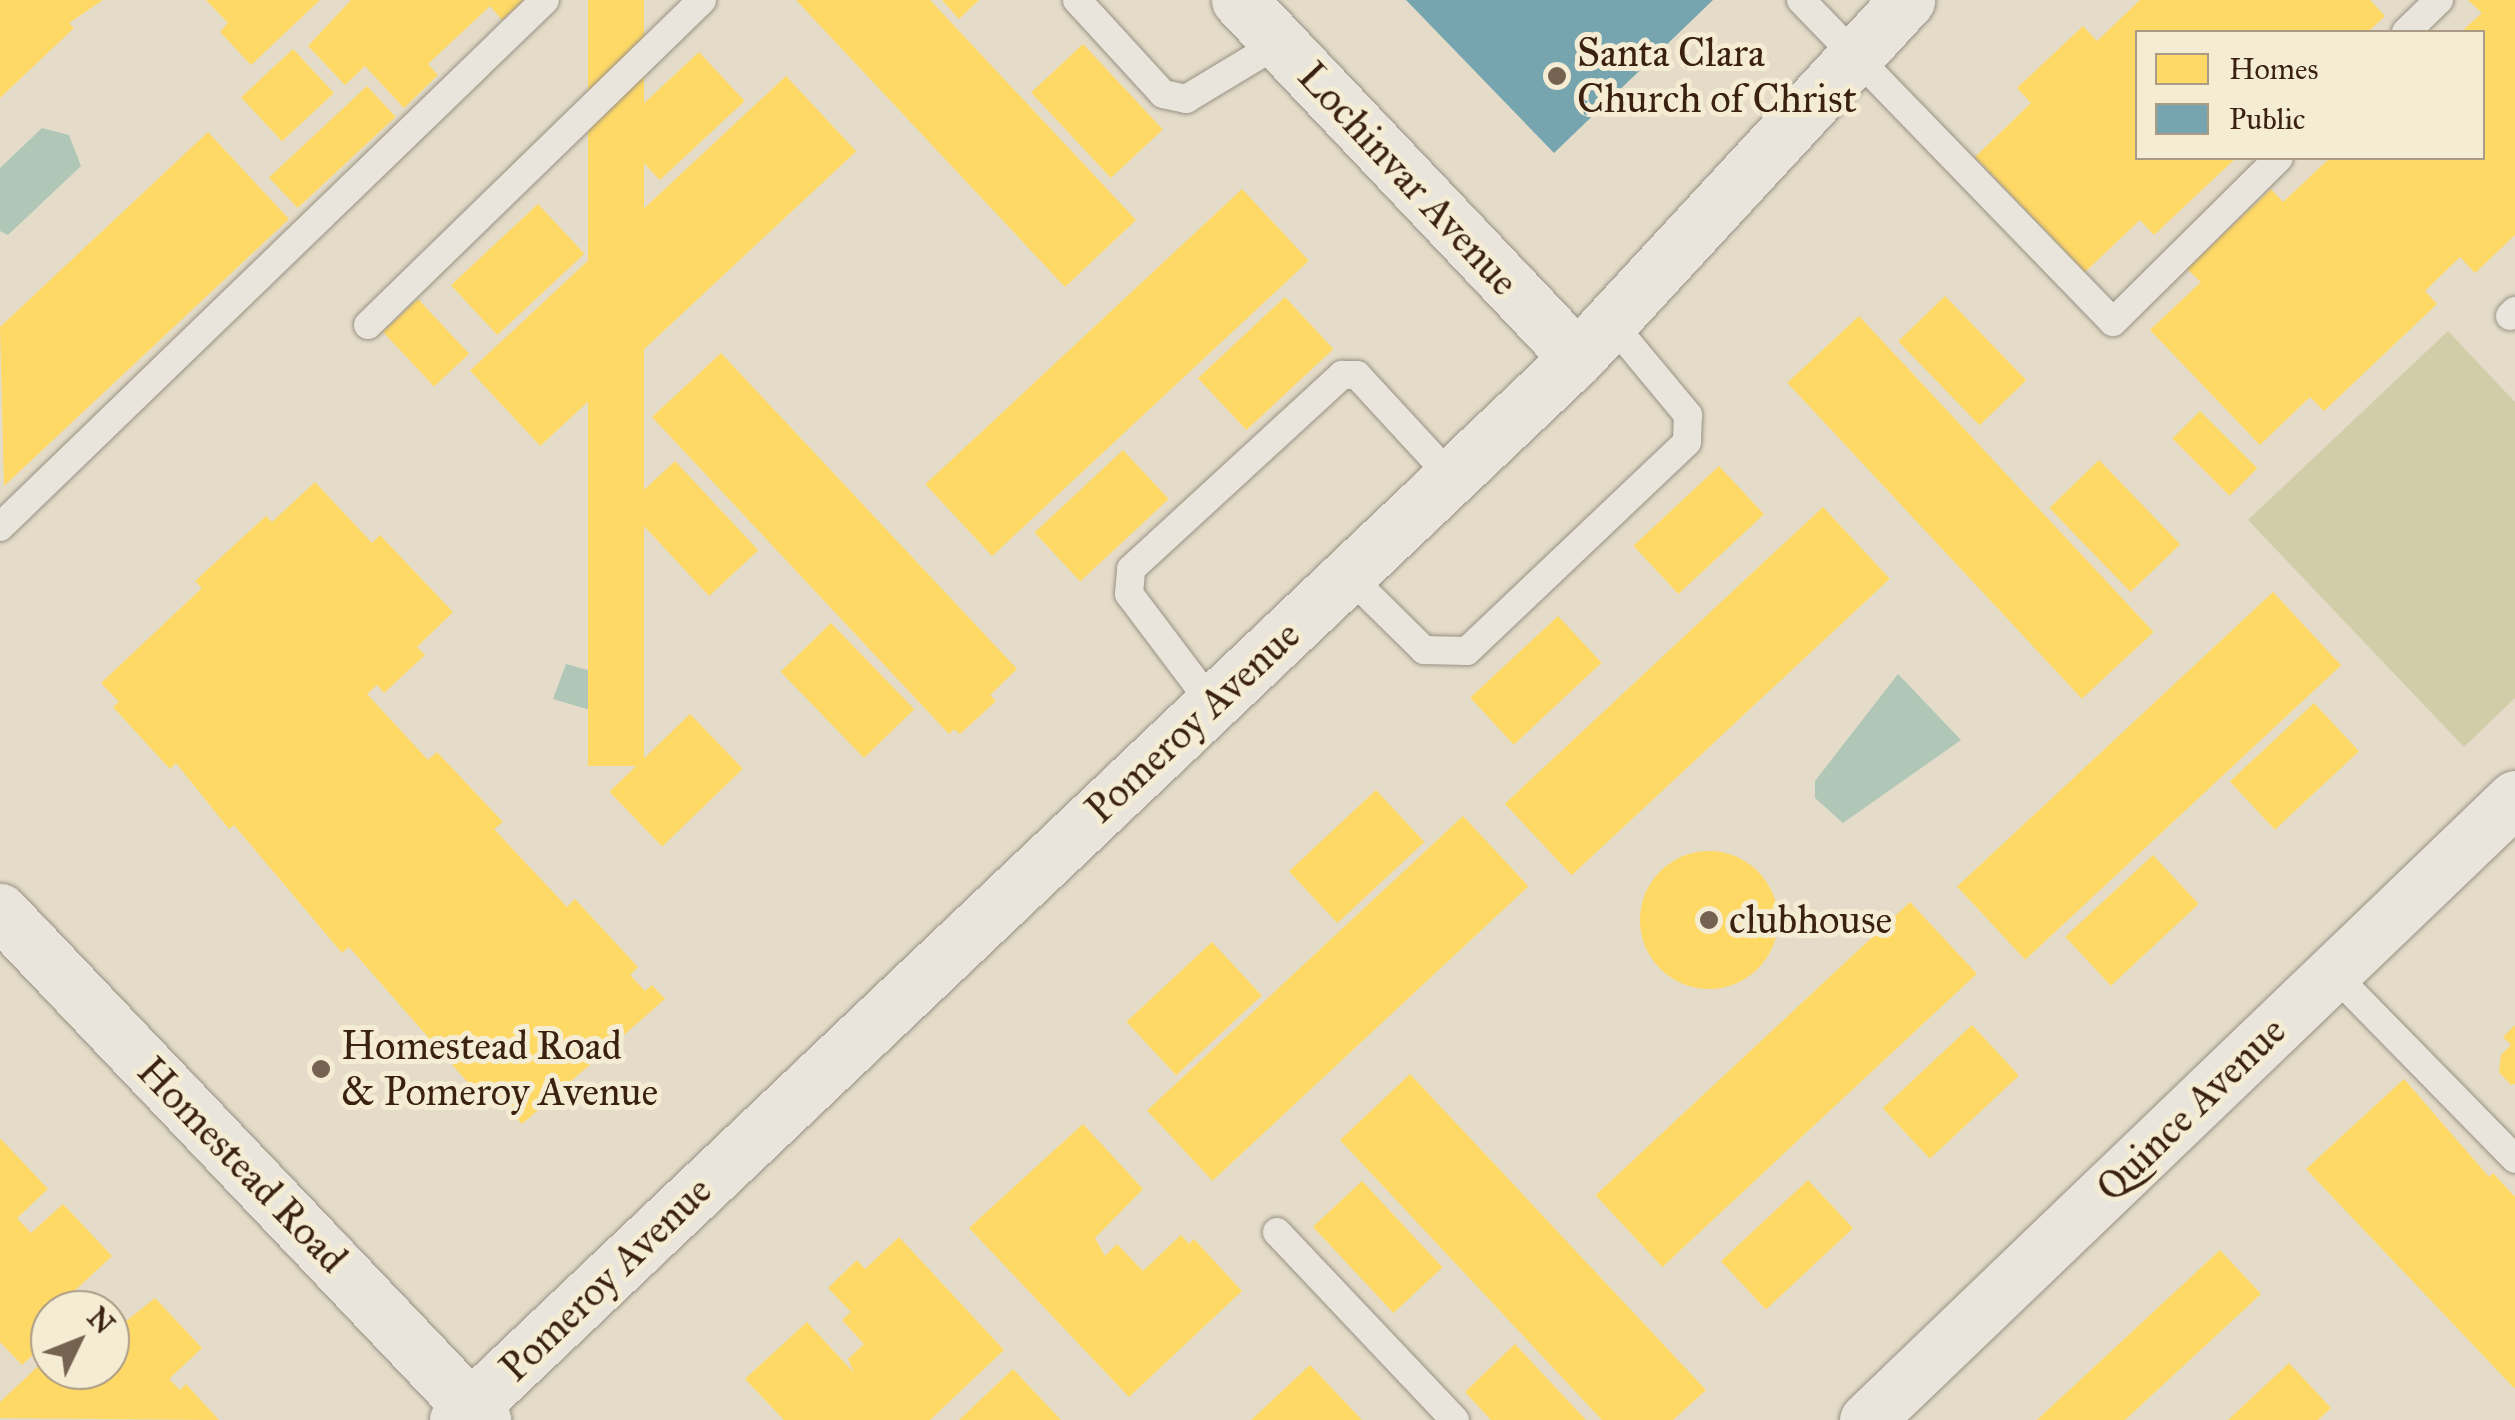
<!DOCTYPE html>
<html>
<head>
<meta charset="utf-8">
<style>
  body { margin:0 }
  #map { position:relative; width:2515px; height:1420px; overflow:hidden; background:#e4dcc9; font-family:"IM FELL Great Primer",serif }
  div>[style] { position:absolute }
  .green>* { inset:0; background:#d0cda8 }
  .water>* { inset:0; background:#b0c7b7 }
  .homes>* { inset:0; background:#ffd966; transform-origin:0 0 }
  .round { border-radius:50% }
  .public>* { inset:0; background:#76a5af }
  .roads { filter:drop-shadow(0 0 2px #989083) drop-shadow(0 0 2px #989083) }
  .service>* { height:28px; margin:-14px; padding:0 14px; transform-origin:14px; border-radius:14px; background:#e9e5dc }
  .minor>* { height:55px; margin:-27.5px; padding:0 27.5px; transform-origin:27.5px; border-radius:27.5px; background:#e9e5dc }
  .tertiary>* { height:55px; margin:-27.5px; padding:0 27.5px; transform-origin:27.5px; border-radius:27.5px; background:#e9e5dc }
  .secondary>* { height:55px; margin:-27.5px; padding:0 27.5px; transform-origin:27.5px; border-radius:27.5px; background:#e9e5dc }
  .dots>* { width:28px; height:28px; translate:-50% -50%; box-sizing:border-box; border:5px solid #f5ecd4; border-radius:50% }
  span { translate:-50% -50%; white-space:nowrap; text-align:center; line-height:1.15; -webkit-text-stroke:10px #f5ecd4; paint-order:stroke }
  .poi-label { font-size:40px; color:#3a2110 }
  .left { translate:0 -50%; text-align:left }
  .street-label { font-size:40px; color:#3a2110 }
  .legend { position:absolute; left:2135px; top:30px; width:350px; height:130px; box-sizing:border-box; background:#f5ecd4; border:2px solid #aa9b86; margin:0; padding:12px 18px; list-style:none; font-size:30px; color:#3a2110 }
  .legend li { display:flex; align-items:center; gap:20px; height:50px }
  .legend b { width:50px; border:2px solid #aa9b86 }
  .north { position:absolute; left:30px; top:1290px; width:100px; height:100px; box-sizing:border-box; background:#f5ecd4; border:2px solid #aa9b86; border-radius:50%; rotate:47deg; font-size:28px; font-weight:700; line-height:40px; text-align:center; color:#3a2110 }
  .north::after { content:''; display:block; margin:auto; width:35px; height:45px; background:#766251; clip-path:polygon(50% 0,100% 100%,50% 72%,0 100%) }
</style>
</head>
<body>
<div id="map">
  <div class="green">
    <i style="clip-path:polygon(2448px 331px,2515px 402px,2515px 698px,2464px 747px,2248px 520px)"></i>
  </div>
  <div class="water">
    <i style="clip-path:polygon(42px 128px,69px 135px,81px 166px,8px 235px,0 231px,0 168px)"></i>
    <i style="clip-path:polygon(566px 664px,620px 679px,644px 704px,640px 737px,604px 736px,590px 710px,553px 699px)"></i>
    <i style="clip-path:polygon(1898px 674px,1961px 740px,1843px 823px,1815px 798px,1815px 781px)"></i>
  </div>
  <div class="homes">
    <i style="clip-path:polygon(0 0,103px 0,69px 23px,74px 28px,0 98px)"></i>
    <i style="clip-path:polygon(206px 0,320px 0,251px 65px,220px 32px,228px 23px)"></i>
    <i style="clip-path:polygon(351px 0,524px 0,502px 20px,490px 6px,428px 64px,438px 75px,404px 108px,365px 66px,345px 85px,308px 46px)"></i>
    <i style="left:588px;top:0;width:56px;height:766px"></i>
    <i style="clip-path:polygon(796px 0,930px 0,1136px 220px,1065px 287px)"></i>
    <i style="clip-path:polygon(942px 0,979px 0,959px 19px)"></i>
    <i style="clip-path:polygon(2140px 0,2370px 0,2385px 16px,2368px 32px,2138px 32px,2138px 158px,2236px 158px,2154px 235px,2140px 220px,2085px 272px,1975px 157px,2031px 103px,2017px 88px,2083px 26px,2097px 41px)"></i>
    <i style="clip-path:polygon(2468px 0,2515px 0,2515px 235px,2475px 273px,2460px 257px,2425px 291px,2437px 304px,2324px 411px,2310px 397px,2260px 445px,2150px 330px,2201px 282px,2187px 269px,2271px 189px,2283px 202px,2330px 158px,2482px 158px,2482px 32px,2461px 32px,2482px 13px)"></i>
    <i style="left:1083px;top:44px;width:117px;height:71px;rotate:47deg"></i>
    <i style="left:293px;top:49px;width:60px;height:71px;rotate:47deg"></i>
    <i style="left:699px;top:52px;width:67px;height:116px;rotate:47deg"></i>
    <i style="left:786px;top:76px;width:103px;height:432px;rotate:47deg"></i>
    <i style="left:367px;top:86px;width:42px;height:134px;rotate:47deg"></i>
    <i style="clip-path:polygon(208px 132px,289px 219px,4px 486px,0 327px)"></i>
    <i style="left:1242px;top:189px;width:98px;height:433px;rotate:47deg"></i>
    <i style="left:538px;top:204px;width:68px;height:119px;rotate:47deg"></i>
    <i style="left:1945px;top:296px;width:117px;height:65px;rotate:46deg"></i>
    <i style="left:1285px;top:297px;width:71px;height:119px;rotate:47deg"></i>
    <i style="left:418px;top:299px;width:75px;height:48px;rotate:47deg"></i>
    <i style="left:1859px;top:316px;width:432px;height:98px;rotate:47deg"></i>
    <i style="clip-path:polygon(721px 353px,1017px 669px,990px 695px,996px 701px,960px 734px,954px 729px,949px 734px,652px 417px)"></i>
    <i style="left:2200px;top:411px;width:81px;height:39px;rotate:45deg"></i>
    <i style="left:1123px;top:450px;width:67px;height:121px;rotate:47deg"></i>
    <i style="left:2099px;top:460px;width:117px;height:69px;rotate:46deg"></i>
    <i style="left:675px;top:461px;width:122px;height:67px;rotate:47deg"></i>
    <i style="left:1719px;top:466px;width:66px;height:117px;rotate:47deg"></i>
    <i style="clip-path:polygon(315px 482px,372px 543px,380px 535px,453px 612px,417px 647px,425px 655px,384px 693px,377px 685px,367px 694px,428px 760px,437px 752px,503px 822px,494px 829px,567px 907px,575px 899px,638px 967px,630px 975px,645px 991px,652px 985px,665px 999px,522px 1124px,493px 1093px,484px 1101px,349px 947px,342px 953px,234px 825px,229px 829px,176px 763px,170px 769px,113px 707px,119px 702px,101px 683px,202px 588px,195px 581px,266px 516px,272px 522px)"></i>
    <i style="left:1823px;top:507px;width:98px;height:435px;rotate:47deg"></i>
    <i style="left:2273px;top:592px;width:100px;height:432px;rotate:47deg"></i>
    <i style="left:1558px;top:616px;width:64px;height:120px;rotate:47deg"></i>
    <i style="left:831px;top:623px;width:120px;height:70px;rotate:46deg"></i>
    <i style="left:2314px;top:703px;width:66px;height:115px;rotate:47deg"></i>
    <i style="left:690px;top:714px;width:76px;height:112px;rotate:46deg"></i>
    <i style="left:1376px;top:790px;width:71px;height:119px;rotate:47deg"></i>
    <i style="left:1463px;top:816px;width:96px;height:432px;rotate:47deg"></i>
    <i class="round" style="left:1640px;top:851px;width:138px;height:138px"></i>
    <i style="left:2153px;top:855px;width:67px;height:120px;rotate:47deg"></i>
    <i style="left:1910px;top:902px;width:98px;height:430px;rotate:47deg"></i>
    <i style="left:1212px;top:942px;width:73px;height:117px;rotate:47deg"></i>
    <i style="left:1972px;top:1025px;width:69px;height:122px;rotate:47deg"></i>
    <i style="clip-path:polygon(2515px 1025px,2515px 1084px,2511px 1085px,2499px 1072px,2501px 1055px,2511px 1045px,2503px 1037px)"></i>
    <i style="clip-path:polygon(1410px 1074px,1706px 1390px,1673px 1420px,1602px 1420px,1340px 1140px)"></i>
    <i style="clip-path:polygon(2404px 1079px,2489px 1177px,2493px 1173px,2515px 1197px,2515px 1389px,2306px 1169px)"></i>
    <i style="clip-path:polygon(1083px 1124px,1143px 1189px,1095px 1238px,1105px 1256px,1117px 1244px,1143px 1271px,1181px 1235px,1189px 1244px,1194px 1239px,1242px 1291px,1129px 1397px,969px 1228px)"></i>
    <i style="clip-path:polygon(0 1138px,48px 1189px,17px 1218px,31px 1233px,63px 1204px,112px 1256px,68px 1297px,80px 1310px,50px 1310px,50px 1339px,22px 1365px,0 1342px)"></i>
    <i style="left:1808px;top:1180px;width:66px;height:119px;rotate:47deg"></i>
    <i style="left:1362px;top:1181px;width:118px;height:67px;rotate:47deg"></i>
    <i style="clip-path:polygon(899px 1237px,1004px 1350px,930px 1420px,784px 1420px,745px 1379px,807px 1322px,854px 1373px,848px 1359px,864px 1344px,842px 1320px,851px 1312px,828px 1288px,857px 1260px,865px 1269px)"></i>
    <i style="clip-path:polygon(2220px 1250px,2261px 1294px,2125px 1420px,2037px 1420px)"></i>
    <i style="clip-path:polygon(155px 1298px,202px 1348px,169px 1379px,180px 1390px,186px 1384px,219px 1420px,0 1418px,0 1402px,50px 1355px,50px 1370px,110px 1370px,110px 1334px)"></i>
    <i style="clip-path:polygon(1515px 1344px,1586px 1420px,1491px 1420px,1465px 1392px)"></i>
    <i style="clip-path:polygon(2289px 1363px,2331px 1408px,2318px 1420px,2228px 1420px)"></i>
    <i style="clip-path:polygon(1310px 1365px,1362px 1420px,1251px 1420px)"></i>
    <i style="clip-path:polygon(1013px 1369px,1061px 1420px,959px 1420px)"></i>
  </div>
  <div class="public">
    <i style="clip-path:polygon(1406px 0,1713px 0,1554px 153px)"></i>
  </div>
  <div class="roads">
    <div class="service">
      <i style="left:1077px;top:0;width:127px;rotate:47.5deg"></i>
      <i style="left:1163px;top:94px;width:24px;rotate:12deg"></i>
      <i style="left:1186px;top:99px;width:109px;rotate:-31.1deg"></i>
      <i style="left:1801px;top:0;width:448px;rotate:45.9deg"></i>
      <i style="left:2113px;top:322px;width:233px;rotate:-44.7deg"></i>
      <i style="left:2406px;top:32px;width:46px;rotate:-44.1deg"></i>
      <i style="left:2510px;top:316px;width:7px;rotate:-45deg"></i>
      <i style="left:368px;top:325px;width:466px;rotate:-44.2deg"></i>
      <i style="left:0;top:527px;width:758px;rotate:-44.04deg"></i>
      <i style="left:1348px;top:575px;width:107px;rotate:44.6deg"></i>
      <i style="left:1424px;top:650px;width:43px;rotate:1.3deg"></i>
      <i style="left:1467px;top:651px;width:303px;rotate:-43.5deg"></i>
      <i style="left:1687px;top:442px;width:27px;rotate:-88deg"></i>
      <i style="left:1688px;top:415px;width:122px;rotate:-129.7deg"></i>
      <i style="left:1212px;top:704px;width:138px;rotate:-127deg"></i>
      <i style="left:1129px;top:594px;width:25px;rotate:-85deg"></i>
      <i style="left:1131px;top:569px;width:287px;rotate:-42.6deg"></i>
      <i style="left:1342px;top:375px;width:15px"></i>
      <i style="left:1357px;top:375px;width:139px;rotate:47.3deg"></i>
      <i style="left:2333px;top:973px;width:260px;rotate:45.6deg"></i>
      <i style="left:1277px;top:1232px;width:259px;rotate:46.6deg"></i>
    </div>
    <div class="minor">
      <i style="left:1239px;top:0;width:492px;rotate:46.6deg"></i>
      <i style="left:1867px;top:1420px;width:898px;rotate:-43.83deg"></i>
    </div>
    <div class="tertiary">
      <i style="left:457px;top:1420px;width:1543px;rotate:-43.48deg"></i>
      <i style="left:1577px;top:358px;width:487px;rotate:-47.3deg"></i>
    </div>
    <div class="secondary">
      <i style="left:0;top:911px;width:702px;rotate:46.5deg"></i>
    </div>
  </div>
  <div class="dots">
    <i style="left:1557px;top:76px;background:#766251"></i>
    <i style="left:1709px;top:920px;background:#766251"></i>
    <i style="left:321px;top:1069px;background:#766251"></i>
  </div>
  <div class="poi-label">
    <span class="left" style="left:1577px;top:76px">Santa Clara<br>Church of Christ</span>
    <span class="left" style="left:1729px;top:920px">clubhouse</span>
    <span class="left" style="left:341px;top:1069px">Homestead Road<br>&amp; Pomeroy Avenue</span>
  </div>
  <div class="street-label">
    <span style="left:1408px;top:179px;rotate:47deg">Lochinvar Avenue</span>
    <span style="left:1193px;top:722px;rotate:-43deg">Pomeroy Avenue</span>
    <span style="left:2191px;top:1109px;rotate:-44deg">Quince Avenue</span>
    <span style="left:242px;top:1165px;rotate:46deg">Homestead Road</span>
    <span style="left:606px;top:1279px;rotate:-44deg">Pomeroy Avenue</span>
  </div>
  <ul class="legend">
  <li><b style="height:28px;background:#ffd966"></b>Homes</li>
  <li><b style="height:28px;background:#76a5af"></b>Public</li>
  </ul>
  <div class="north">N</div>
</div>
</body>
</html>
